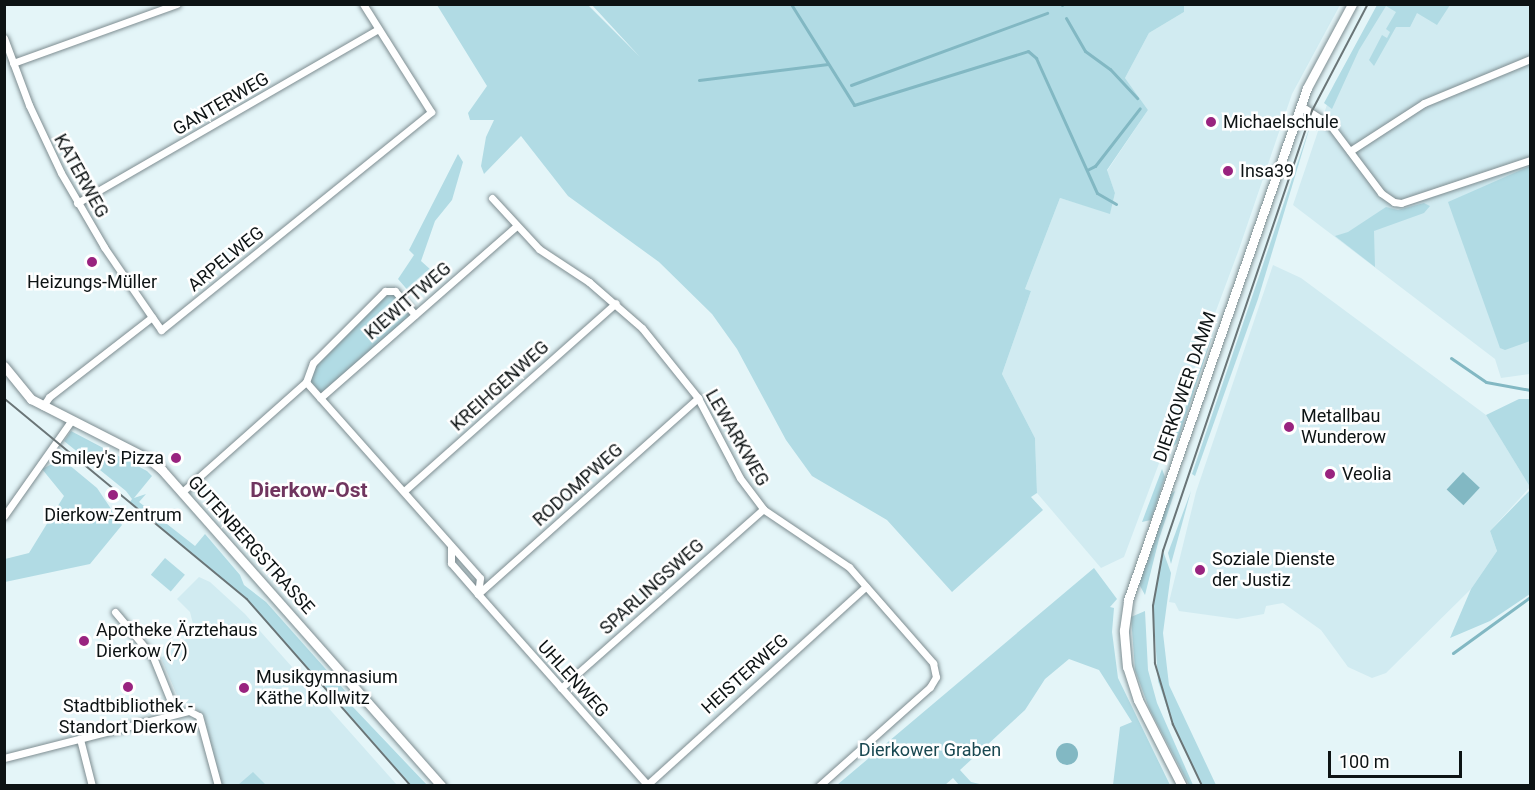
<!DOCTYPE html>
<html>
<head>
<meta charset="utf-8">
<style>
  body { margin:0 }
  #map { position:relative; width:1535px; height:790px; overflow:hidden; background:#e4f5f8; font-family:Roboto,sans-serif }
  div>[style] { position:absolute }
  .built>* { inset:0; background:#d1ebf1 }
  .green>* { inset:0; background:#b1dbe4; transform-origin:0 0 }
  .water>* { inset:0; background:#82b8c3; transform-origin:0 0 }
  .round { border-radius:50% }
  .stream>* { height:3px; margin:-1.5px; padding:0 1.5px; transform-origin:1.5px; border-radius:1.5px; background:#82b8c3 }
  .roads { filter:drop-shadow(0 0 2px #7e8d91) drop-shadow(0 0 2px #7e8d91) }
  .minor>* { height:7px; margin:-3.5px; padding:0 3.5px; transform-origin:3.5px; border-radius:3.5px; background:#fff }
  .tertiary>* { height:9px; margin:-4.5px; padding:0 4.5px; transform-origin:4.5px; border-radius:4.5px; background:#fff }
  .tram>* { height:1.5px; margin:-0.75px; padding:0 0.75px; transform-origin:0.75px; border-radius:0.75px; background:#6a7577 }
  .dots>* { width:16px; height:16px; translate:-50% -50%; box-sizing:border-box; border:3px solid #fff; border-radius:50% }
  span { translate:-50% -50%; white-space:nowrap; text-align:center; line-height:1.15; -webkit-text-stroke:5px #fff; paint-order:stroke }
  .street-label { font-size:18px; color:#0d1314 }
  .poi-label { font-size:18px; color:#0d1314 }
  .left { translate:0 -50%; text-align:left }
  .right { translate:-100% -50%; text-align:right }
  .park-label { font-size:18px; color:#194851 }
  .quarter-label { font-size:21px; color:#70355f; font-weight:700 }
  .frame { position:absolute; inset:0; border:6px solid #0d1314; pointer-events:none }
  .scale { position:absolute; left:1328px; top:751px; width:134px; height:27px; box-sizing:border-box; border:3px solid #0d1314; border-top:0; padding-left:8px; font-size:18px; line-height:21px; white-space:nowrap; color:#0d1314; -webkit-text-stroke:4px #fff; paint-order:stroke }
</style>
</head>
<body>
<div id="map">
  <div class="built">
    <i style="clip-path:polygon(1184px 5px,1340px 5px,1292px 94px,1238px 252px,1124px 557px,1101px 568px,1037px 493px,1035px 438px,1002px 374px,1031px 291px,1025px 289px,1060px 198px,1110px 213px,1115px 193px,1107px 171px,1148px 110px,1125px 78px,1149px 33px,1184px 12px)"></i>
    <i style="clip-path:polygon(1379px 5px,1530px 5px,1530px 374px,1501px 378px,1495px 359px,1293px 205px,1334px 84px)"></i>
    <i style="clip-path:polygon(1273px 265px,1301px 278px,1486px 415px,1530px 487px,1490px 531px,1497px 551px,1471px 589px,1386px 673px,1372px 678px,1348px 667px,1321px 630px,1283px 603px,1266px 606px,1264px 614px,1237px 619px,1179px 611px,1175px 603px,1169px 602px,1196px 492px)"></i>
    <i style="clip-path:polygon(199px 577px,210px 582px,245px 614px,397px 785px,222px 785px,204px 717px,193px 705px,180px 702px,161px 658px,195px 632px,190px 612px,177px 599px)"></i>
  </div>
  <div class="green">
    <i style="clip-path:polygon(437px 5px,588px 5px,640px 57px,592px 5px,1184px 5px,1184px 12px,1149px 33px,1125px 78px,1148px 110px,1107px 170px,1115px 193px,1110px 214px,1060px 198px,1025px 289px,1031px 291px,1002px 374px,1035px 438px,1037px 493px,1031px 497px,1043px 510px,952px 592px,887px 520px,812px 476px,786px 440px,737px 349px,712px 314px,659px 262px,568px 196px,521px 136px,484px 174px,481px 166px,486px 137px,494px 120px,470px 120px,468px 113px,487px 86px)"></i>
    <i style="clip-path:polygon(1377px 5px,1450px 5px,1437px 25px,1417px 13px,1410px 27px,1396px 27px,1374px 66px,1369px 60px,1382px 35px,1387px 38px,1390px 32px,1386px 29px,1396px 12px,1386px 6px,1359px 50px,1332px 109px,1324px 103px)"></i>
    <i style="clip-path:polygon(1312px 120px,1258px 299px,1195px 476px,1192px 474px)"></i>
    <i style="clip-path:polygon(458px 154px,463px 162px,452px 200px,435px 221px,421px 261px,431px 270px,411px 294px,398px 279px,414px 255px,409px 250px)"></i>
    <i style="clip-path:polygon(1530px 166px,1530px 341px,1505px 350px,1500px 348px,1448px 202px)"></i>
    <i style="clip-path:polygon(1424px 203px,1430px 206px,1424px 213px,1374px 231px,1375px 267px,1335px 236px,1348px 232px,1386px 207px,1398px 210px)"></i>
    <i style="clip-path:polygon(389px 290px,415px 315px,320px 398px,306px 382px,308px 371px)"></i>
    <i style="clip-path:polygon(1215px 328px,1177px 443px,1170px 450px)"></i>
    <i style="clip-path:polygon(1519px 399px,1530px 399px,1530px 487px,1486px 415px)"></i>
    <i style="clip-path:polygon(71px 431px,147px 471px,152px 476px,134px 498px,146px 494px,139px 502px,195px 546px,205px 534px,240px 575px,244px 585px,266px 602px,348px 694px,352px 706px,427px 785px,411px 785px,247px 599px,130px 502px,132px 499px,126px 491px,64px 441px)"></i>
    <i style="clip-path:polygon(62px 459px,97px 488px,122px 525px,90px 564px,5px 582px,5px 559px,29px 553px,64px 496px,42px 469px)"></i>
    <i style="clip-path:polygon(1162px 469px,1165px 477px,1151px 520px,1142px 522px)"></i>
    <i style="clip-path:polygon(1530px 490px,1530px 594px,1490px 621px,1450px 638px,1471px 589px,1497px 551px,1490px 531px)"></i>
    <i style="clip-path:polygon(1175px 491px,1159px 539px,1145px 595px,1139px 584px,1169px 495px)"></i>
    <i style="clip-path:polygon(1191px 491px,1171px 564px,1168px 553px)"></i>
    <i style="clip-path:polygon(1163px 551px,1171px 573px,1163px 633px,1169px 685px,1216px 785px,1202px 785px,1173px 725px,1158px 681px,1153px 606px)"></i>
    <i style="left:165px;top:558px;width:26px;height:22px;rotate:40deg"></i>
    <i style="clip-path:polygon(1094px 568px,1117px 599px,1110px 607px,1114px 608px,1112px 632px,1118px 678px,1170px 785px,1113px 785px,1120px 727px,1132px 722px,1099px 670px,1069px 659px,1045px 679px,1025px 710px,960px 770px,971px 782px,984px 785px,959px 785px,953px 778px,945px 785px,837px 785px)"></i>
    <i style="clip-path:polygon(1145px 611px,1148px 670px,1157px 703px,1193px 785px,1189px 785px,1149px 708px,1135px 670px,1131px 617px)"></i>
    <i style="clip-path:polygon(253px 772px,266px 785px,238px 785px)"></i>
  </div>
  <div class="water">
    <i style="left:1463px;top:472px;width:23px;height:24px;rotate:43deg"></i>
    <i class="round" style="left:1056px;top:743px;width:22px;height:22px"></i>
  </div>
  <div class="stream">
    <i style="left:791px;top:4px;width:119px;rotate:58deg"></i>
    <i style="left:854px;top:105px;width:182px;rotate:-17.2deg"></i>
    <i style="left:1028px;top:51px;width:11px;rotate:41deg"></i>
    <i style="left:1036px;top:58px;width:148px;rotate:65.7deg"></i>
    <i style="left:1097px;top:193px;width:22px;rotate:30deg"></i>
    <i style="left:1062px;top:4px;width:1px;rotate:90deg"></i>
    <i style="left:1066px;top:18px;width:38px;rotate:60deg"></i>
    <i style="left:1085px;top:51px;width:31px;rotate:36deg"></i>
    <i style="left:1110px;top:69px;width:40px;rotate:47deg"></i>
    <i style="left:699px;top:80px;width:130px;rotate:-7.1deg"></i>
    <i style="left:851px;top:85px;width:209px;rotate:-20.2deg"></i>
    <i style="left:1087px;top:170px;width:9px;rotate:-27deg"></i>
    <i style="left:1095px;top:166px;width:73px;rotate:-52.2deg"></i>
    <i style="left:1451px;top:358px;width:42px;rotate:34.4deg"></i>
    <i style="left:1486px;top:382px;width:45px;rotate:10.3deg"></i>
    <i style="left:1453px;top:653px;width:95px;rotate:-36deg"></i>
  </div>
  <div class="roads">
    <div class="minor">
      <i style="left:4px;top:38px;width:72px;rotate:69.5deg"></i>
      <i style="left:29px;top:105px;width:75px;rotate:64.8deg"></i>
      <i style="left:61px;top:173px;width:86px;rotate:59.8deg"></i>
      <i style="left:104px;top:247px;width:85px;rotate:55.6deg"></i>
      <i style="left:13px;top:63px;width:174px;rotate:-19.8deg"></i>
      <i style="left:1301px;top:106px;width:35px;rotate:33deg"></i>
      <i style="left:1330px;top:125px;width:85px;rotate:53.1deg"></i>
      <i style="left:1381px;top:193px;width:16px;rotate:35deg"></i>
      <i style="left:1394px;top:202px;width:7px;rotate:8deg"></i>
      <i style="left:1401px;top:203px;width:136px;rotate:-18.4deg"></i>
      <i style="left:1350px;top:151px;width:88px;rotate:-33deg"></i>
      <i style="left:1424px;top:103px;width:115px;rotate:-22.5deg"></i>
      <i style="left:492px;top:198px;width:69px;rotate:47.3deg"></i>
      <i style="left:539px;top:249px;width:60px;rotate:33.4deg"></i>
      <i style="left:589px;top:282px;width:70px;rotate:41deg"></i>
      <i style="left:642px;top:328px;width:90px;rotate:51.3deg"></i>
      <i style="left:698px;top:398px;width:90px;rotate:62.3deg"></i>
      <i style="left:740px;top:478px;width:39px;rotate:53deg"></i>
      <i style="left:763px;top:509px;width:104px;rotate:34deg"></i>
      <i style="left:849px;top:567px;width:128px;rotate:48.8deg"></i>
      <i style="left:933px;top:663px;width:14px;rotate:78deg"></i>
      <i style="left:936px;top:677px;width:12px;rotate:121deg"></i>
      <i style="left:930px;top:687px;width:149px;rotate:138.3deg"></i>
      <i style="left:77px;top:203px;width:348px;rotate:-30deg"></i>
      <i style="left:306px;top:382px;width:262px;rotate:48.4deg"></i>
      <i style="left:480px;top:578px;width:16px;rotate:97deg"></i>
      <i style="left:478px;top:594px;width:253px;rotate:48.4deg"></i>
      <i style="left:320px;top:398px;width:259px;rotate:-41.2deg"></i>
      <i style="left:43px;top:406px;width:11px;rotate:-56deg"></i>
      <i style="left:49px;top:397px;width:130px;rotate:-37.8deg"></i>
      <i style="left:152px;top:317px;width:16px;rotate:55deg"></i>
      <i style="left:161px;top:330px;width:347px;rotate:-38.9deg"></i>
      <i style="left:431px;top:112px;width:128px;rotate:-122.2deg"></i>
      <i style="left:404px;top:491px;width:283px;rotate:-41.6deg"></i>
      <i style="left:182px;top:492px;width:166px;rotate:-41.6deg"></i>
      <i style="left:306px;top:382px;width:20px;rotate:-70deg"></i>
      <i style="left:313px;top:363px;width:102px;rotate:-45deg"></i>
      <i style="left:385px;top:291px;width:10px"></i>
      <i style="left:395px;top:291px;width:31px;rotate:50deg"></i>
      <i style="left:4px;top:516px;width:116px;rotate:-54.8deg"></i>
      <i style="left:451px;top:546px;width:17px;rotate:90deg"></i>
      <i style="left:451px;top:563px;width:41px;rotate:48.9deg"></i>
      <i style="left:478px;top:594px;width:295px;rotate:-41.7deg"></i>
      <i style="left:115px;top:612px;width:59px;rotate:49.8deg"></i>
      <i style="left:153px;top:657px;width:61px;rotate:68deg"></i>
      <i style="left:561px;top:688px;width:270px;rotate:-41.5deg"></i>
      <i style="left:80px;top:739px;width:49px;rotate:75.7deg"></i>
      <i style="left:4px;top:758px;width:191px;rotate:-14.3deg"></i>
      <i style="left:189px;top:711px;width:11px;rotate:27deg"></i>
      <i style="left:199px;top:716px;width:73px;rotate:74.8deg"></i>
      <i style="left:648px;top:784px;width:294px;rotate:-42.2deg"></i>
    </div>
    <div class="tertiary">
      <i style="left:4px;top:366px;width:43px;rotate:50.7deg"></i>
      <i style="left:31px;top:399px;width:132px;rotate:27deg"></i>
      <i style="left:149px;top:459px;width:17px;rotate:40deg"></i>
      <i style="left:162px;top:470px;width:422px;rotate:48.5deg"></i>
      <i style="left:1182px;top:786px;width:97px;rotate:-117.1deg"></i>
      <i style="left:1138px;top:700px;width:35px;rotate:-108deg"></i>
      <i style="left:1127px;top:667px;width:37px;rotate:-95deg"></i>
      <i style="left:1124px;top:630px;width:30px;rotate:-82deg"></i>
      <i style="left:1128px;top:600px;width:542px;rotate:-70.73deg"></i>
      <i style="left:1307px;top:88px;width:95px;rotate:-61.8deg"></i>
    </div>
  </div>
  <div class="tram">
    <i style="left:4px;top:398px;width:315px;rotate:39.6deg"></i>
    <i style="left:247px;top:599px;width:249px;rotate:48.7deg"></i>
    <i style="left:1202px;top:786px;width:68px;rotate:-115.4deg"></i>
    <i style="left:1173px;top:725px;width:64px;rotate:-106.4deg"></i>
    <i style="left:1155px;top:664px;width:58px;rotate:-92deg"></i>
    <i style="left:1153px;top:606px;width:56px;rotate:-79.7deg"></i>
    <i style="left:1163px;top:551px;width:465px;rotate:-71.3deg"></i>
    <i style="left:1312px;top:111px;width:121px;rotate:-62.4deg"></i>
  </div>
  <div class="dots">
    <i style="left:1211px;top:122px;background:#99237f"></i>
    <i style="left:1228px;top:171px;background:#99237f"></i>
    <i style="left:92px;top:262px;background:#99237f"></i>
    <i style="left:1289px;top:427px;background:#99237f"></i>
    <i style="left:176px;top:458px;background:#99237f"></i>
    <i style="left:1330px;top:474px;background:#99237f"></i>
    <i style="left:113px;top:495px;background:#99237f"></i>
    <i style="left:1200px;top:570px;background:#99237f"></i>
    <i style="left:84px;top:641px;background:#99237f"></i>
    <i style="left:128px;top:687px;background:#99237f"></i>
    <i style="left:244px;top:688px;background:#99237f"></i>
  </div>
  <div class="street-label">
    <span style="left:221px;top:104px;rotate:-30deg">GANTERWEG</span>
    <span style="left:81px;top:176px;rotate:61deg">KATERWEG</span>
    <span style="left:226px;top:259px;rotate:-39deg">ARPELWEG</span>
    <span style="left:408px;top:301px;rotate:-41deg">KIEWITTWEG</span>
    <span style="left:500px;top:386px;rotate:-42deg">KREIHGENWEG</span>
    <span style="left:1185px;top:387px;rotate:-71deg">DIERKOWER DAMM</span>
    <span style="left:737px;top:438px;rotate:60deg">LEWARKWEG</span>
    <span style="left:578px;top:485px;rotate:-42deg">RODOMPWEG</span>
    <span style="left:251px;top:545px;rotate:48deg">GUTENBERGSTRASSE</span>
    <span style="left:652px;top:587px;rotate:-42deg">SPARLINGSWEG</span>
    <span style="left:745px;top:674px;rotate:-42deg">HEISTERWEG</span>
    <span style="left:573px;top:679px;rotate:48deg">UHLENWEG</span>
  </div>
  <div class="poi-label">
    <span class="left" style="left:1223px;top:122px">Michaelschule</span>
    <span class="left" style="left:1240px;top:171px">Insa39</span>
    <span style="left:92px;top:282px">Heizungs-Müller</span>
    <span class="left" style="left:1301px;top:427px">Metallbau<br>Wunderow</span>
    <span class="right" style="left:164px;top:458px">Smiley's Pizza</span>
    <span class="left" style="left:1342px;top:474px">Veolia</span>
    <span style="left:113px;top:515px">Dierkow-Zentrum</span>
    <span class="left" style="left:1212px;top:570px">Soziale Dienste<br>der Justiz</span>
    <span class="left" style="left:96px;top:641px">Apotheke Ärztehaus<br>Dierkow (7)</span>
    <span class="left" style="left:256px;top:688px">Musikgymnasium<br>Käthe Kollwitz</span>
    <span style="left:128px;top:717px">Stadtbibliothek -<br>Standort Dierkow</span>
  </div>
  <div class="park-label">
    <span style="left:930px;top:750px">Dierkower Graben</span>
  </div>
  <div class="quarter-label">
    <span style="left:309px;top:490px">Dierkow-Ost</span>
  </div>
  <div class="frame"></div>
  <div class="scale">100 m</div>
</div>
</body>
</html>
